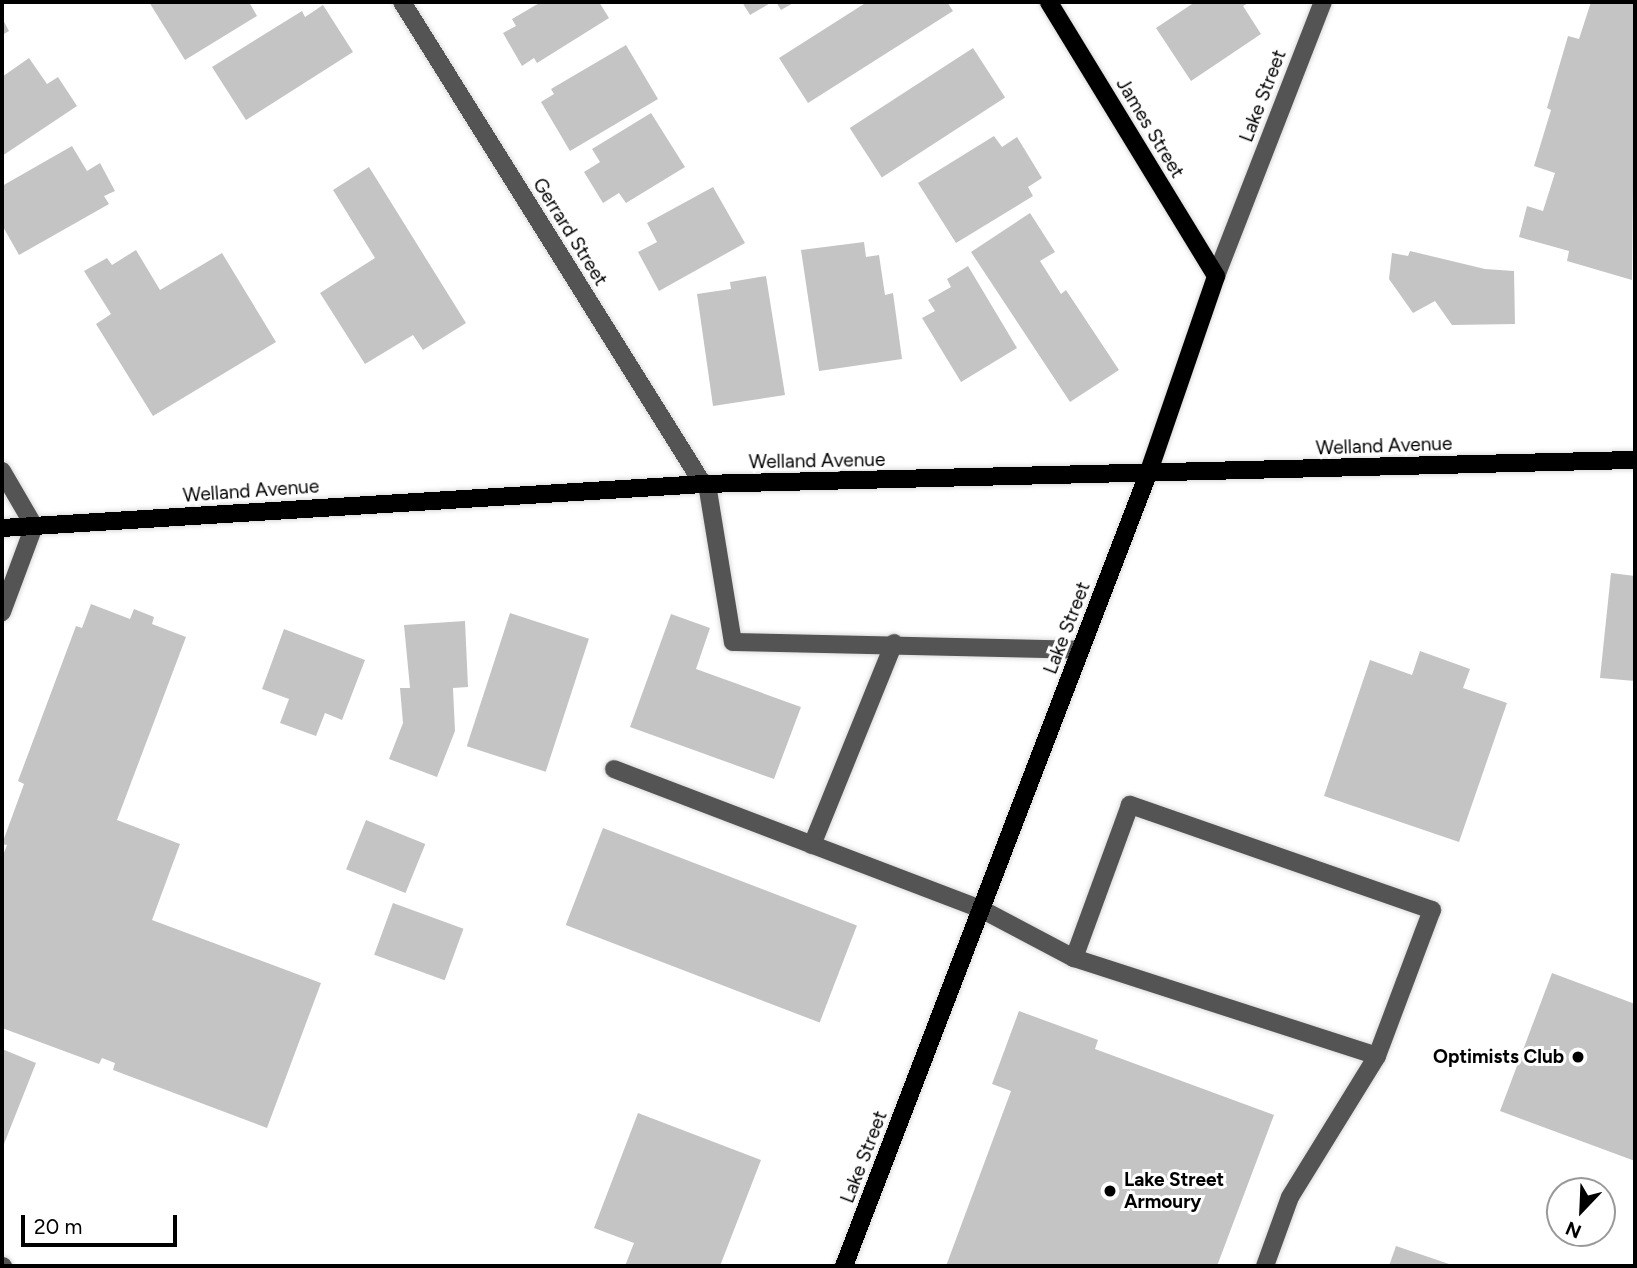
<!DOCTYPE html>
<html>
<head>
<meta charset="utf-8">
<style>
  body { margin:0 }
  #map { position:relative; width:1637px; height:1268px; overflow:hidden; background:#fff; font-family:Figtree,sans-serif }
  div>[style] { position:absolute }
  .building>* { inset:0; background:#c4c4c4; transform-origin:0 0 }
  .roads { filter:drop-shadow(0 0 2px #dbdbdb) drop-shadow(0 0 2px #dbdbdb) }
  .minor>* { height:18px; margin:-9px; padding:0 9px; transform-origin:9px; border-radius:9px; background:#545454 }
  .major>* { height:18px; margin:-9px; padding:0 9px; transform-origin:9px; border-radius:9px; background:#000 }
  .dots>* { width:19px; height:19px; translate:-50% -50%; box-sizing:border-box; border:4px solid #fff; border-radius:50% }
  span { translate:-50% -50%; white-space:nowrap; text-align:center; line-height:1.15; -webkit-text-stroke:6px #fff; paint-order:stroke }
  .street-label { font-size:19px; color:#000 }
  .poi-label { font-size:19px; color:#000; font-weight:700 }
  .right { translate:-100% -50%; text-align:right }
  .left { translate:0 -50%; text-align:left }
  .frame { position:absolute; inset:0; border:4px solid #000; pointer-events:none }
  .north { position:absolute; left:1546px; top:1177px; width:70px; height:70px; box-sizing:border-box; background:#fff; border:2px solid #999; border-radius:50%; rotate:203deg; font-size:19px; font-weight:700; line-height:28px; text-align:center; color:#000 }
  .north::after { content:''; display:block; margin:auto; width:24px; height:32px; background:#000; clip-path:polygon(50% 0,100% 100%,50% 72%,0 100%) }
  .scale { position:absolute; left:21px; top:1215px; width:156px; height:32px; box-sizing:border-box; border:4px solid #000; border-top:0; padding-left:9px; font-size:21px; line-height:24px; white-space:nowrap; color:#000; -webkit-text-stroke:5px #fff; paint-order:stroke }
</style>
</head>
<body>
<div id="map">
  <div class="building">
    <i style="clip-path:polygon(149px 2px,249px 2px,257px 16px,185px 60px)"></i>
    <i style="clip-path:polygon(541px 2px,599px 2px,609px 18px,537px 63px,534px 58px,522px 66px,503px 33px,516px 26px,512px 19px)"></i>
    <i style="clip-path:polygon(742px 2px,772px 2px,750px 15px)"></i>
    <i style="clip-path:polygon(776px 2px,795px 2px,781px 10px)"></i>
    <i style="clip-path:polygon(867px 2px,947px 2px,953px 11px,808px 103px,779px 58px)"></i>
    <i style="clip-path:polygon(1195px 2px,1250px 2px,1243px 6px,1261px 34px,1191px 81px,1156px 28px)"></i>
    <i style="clip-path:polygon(1591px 2px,1635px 2px,1632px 280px,1567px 261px,1569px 251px,1519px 237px,1527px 206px,1543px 211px,1555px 173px,1534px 166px,1551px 110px,1547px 108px,1568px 36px,1579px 39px)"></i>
    <i style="clip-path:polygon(323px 5px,353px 52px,246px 120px,212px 67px,302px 11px,305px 17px)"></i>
    <i style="clip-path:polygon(2px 18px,9px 31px,2px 35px)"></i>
    <i style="clip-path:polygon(626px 45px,658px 99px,570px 151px,541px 102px,554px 94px,551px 89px)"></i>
    <i style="left:973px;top:48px;width:59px;height:147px;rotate:57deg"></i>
    <i style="clip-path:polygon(29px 58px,47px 84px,58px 77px,77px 106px,2px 156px,2px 77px)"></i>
    <i style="clip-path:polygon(651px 113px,685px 167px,626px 203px,619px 193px,603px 203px,584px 172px,600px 162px,592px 149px)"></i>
    <i style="clip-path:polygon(994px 136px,1002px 147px,1017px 137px,1042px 178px,1028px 187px,1033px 196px,956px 243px,918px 183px)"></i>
    <i style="clip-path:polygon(72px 146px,87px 171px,100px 163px,115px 191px,104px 196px,109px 204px,19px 255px,2px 225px,2px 186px)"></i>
    <i style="clip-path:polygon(369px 167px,466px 323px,423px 350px,413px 335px,365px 364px,320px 293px,375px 258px,333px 190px)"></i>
    <i style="clip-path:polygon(713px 187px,745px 243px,659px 291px,638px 252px,657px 242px,647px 223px)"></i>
    <i style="clip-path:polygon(1030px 213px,1055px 252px,1040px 261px,1061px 294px,1066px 290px,1119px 370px,1070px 402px,971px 252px)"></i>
    <i style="clip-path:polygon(864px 242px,866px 257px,879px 255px,885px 295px,893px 293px,902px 359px,819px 371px,801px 250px)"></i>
    <i style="clip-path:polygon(136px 250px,160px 290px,222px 253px,276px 342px,153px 416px,96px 324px,111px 314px,84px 271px,107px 258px,112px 265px)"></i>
    <i style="clip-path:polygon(1410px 251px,1485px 269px,1514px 271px,1515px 324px,1452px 325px,1435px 301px,1413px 313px,1389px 279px,1392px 253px,1408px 256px)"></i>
    <i style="clip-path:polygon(968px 266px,1017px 348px,961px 382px,922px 318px,935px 311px,928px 300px,951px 287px,947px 279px)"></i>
    <i style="clip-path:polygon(766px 276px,785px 395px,713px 406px,697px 294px,731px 289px,730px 282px)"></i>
    <i style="clip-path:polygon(1611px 573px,1635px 576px,1635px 681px,1600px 678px)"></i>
    <i style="clip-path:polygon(91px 604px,130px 619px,134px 609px,154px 617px,152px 624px,186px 637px,117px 820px,180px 844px,152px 920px,321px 983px,267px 1128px,113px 1070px,115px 1063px,102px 1058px,99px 1064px,2px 1028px,2px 858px,7px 845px,2px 844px,24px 784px,18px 781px,76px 626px,82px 628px)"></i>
    <i style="left:510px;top:613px;width:83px;height:140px;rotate:18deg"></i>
    <i style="clip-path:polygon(671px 614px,710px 628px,696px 669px,801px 707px,774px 779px,630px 727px)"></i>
    <i style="clip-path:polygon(465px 621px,468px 687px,453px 688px,455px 731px,437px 777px,389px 759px,403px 723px,400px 688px,410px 688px,404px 625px)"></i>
    <i style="clip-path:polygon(284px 629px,365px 660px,342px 720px,325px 713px,316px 736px,280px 723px,289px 699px,262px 689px)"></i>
    <i style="clip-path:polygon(1420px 651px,1470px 669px,1463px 688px,1507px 703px,1459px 842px,1324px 796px,1370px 660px,1412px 675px)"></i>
    <i style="left:366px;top:820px;width:64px;height:53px;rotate:22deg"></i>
    <i style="left:603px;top:828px;width:272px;height:104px;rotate:21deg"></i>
    <i style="left:393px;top:903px;width:75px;height:55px;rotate:20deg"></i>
    <i style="clip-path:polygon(1552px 973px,1635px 1004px,1635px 1161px,1500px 1111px)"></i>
    <i style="clip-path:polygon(1019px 1011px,1098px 1040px,1095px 1049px,1274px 1115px,1217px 1266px,946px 1266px,1011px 1091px,992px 1084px)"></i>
    <i style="clip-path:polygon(2px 1049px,36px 1063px,2px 1149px)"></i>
    <i style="clip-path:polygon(638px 1113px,761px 1160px,720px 1266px,625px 1266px,634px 1243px,594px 1228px)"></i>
    <i style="clip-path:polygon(1396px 1246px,1455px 1266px,1389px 1266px)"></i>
  </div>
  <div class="roads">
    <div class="minor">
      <i style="left:402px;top:2px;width:568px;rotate:58.02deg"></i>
      <i style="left:1216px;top:276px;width:294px;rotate:-68.7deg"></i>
      <i style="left:2px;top:471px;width:64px;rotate:59.8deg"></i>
      <i style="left:34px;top:526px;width:92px;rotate:110.4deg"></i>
      <i style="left:707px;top:484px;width:160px;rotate:80.7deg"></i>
      <i style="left:733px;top:642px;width:347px;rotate:1.3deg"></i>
      <i style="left:614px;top:769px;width:393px;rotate:20.9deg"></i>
      <i style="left:981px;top:909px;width:105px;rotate:27.8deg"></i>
      <i style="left:1074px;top:958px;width:318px;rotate:17.9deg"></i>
      <i style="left:1377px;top:1056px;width:156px;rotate:-69.4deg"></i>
      <i style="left:1432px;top:910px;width:320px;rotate:-160.8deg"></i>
      <i style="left:1130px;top:805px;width:163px;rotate:110.1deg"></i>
      <i style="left:812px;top:845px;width:218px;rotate:-67.9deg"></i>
      <i style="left:2px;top:1266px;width:1px"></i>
      <i style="left:1265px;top:1266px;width:73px;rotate:-70.1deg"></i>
      <i style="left:1290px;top:1197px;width:166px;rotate:-58.3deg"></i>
    </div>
    <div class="major">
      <i style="left:2px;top:528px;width:702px;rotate:-3.59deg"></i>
      <i style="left:703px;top:484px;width:932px;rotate:-1.48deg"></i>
      <i style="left:844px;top:1266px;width:848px;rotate:-69deg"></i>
      <i style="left:1148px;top:474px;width:209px;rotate:-71deg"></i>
      <i style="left:1216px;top:276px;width:321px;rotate:-121.4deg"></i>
    </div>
  </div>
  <div class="dots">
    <i style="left:1578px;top:1057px;background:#000"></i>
    <i style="left:1110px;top:1191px;background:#000"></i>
  </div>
  <div class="street-label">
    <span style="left:1263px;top:96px;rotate:-69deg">Lake Street</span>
    <span style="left:1150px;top:128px;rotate:59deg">James Street</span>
    <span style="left:570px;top:232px;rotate:58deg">Gerrard Street</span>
    <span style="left:1384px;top:446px;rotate:-2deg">Welland Avenue</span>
    <span style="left:817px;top:461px;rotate:-1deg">Welland Avenue</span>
    <span style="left:251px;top:491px;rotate:-4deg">Welland Avenue</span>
    <span style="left:1067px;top:628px;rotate:-69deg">Lake Street</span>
    <span style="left:864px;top:1157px;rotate:-69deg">Lake Street</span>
  </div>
  <div class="poi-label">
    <span class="right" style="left:1564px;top:1057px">Optimists Club</span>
    <span class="left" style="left:1124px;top:1191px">Lake Street<br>Armoury</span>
  </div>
  <div class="frame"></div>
  <div class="north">N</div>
  <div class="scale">20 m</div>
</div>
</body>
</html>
